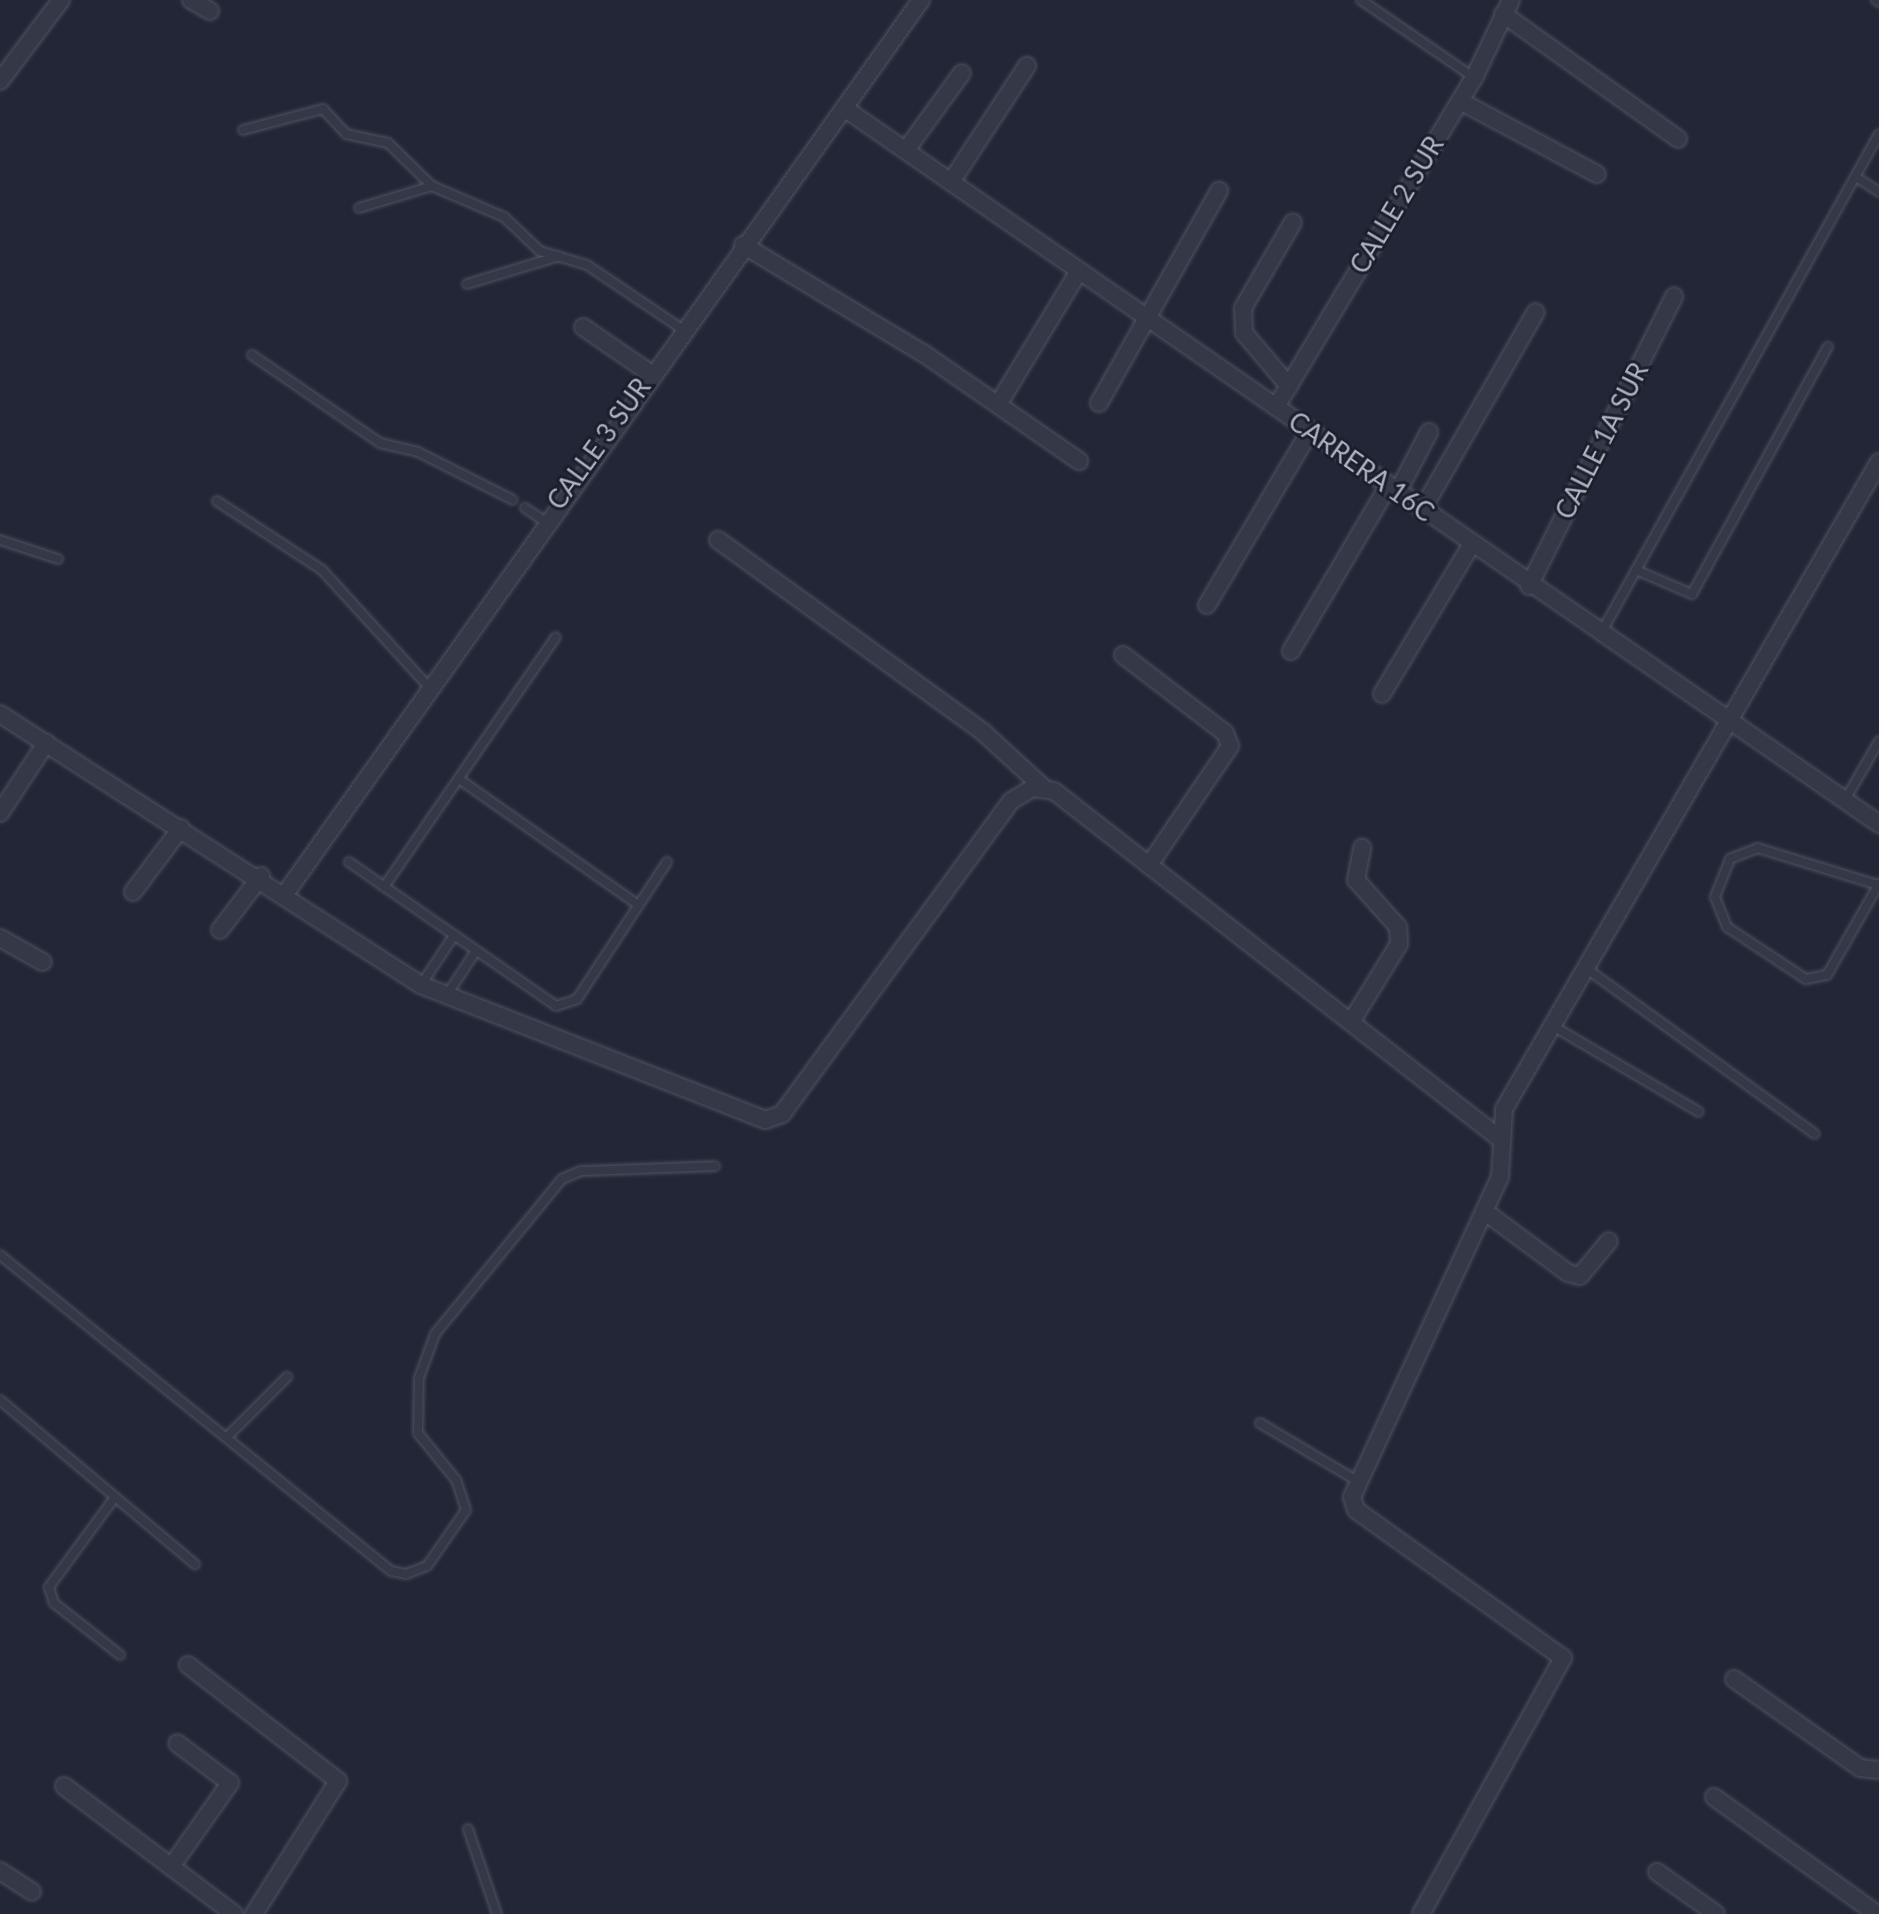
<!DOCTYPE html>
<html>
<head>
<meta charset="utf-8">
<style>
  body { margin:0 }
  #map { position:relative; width:1879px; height:1914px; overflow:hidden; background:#222636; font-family:Lato,sans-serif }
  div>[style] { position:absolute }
  .roads { filter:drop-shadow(0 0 2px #505361) drop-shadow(0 0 2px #505361) }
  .service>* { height:8px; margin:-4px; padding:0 4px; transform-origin:4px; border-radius:4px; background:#353947 }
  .minor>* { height:16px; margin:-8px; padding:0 8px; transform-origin:8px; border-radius:8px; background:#353947 }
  span { translate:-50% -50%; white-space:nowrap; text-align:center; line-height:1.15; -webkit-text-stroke:6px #1b1e2b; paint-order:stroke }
  .street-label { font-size:26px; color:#b0b3c3 }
</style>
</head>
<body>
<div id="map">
  <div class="roads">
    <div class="service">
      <i style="left:1361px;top:0;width:136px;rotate:34.5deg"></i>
      <i style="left:1876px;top:0;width:4px;rotate:34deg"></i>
      <i style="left:243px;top:130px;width:83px;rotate:-14.7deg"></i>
      <i style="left:323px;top:109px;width:34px;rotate:47deg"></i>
      <i style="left:346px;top:134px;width:43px;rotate:12.1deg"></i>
      <i style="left:388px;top:143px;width:62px;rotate:44.3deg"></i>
      <i style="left:432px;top:186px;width:78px;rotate:23.3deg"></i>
      <i style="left:504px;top:217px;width:50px;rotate:43.4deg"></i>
      <i style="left:540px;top:251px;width:49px;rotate:16.6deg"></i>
      <i style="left:587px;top:265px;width:115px;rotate:34deg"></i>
      <i style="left:1856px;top:177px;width:27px;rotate:33deg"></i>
      <i style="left:359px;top:208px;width:76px;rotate:-16.8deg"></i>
      <i style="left:467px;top:284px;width:96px;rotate:-16.9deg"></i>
      <i style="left:252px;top:355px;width:155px;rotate:34.5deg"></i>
      <i style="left:380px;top:443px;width:39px;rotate:13deg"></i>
      <i style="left:418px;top:452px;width:106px;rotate:26.8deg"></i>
      <i style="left:217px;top:501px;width:126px;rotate:33.3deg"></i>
      <i style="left:322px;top:570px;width:159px;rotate:47.6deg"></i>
      <i style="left:525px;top:508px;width:23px;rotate:34deg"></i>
      <i style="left:0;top:540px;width:61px;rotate:18.1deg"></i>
      <i style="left:1636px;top:570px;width:61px;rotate:23.2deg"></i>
      <i style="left:1692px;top:594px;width:282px;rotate:-61.2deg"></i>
      <i style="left:1601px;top:633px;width:571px;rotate:-60.88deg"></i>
      <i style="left:459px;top:779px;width:219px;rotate:35.1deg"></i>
      <i style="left:1845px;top:800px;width:68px;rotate:-60deg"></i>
      <i style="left:349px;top:862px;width:252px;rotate:34.8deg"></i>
      <i style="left:556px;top:1006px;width:22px;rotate:-18deg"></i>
      <i style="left:577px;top:999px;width:164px;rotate:-56.7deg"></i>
      <i style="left:1878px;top:885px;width:126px;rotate:-162.9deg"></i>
      <i style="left:1758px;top:848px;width:30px;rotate:159deg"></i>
      <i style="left:1730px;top:859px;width:41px;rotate:111.5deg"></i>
      <i style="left:1715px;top:897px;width:32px;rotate:68deg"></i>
      <i style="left:1727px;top:927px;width:95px;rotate:33.4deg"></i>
      <i style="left:1806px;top:979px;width:21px;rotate:-11deg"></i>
      <i style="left:1827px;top:975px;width:105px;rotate:-60.3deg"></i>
      <i style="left:384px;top:887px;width:303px;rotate:-55.5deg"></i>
      <i style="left:1587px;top:969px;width:281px;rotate:35.9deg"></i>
      <i style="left:421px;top:985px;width:58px;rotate:-56.3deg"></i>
      <i style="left:447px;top:995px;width:51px;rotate:-56.9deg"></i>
      <i style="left:1553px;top:1026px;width:169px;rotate:30.5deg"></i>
      <i style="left:0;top:1255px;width:503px;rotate:38.94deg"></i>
      <i style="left:391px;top:1571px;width:15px;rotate:11deg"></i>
      <i style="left:406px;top:1574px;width:22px;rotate:-21deg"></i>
      <i style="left:427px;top:1566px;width:68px;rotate:-55.1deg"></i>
      <i style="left:466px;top:1510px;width:32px;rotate:-108deg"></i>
      <i style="left:456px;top:1480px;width:60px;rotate:-129deg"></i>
      <i style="left:418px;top:1433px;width:55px;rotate:-89deg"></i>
      <i style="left:419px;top:1378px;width:47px;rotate:-70deg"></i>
      <i style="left:435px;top:1334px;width:200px;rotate:-50.7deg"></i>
      <i style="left:562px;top:1179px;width:21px;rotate:-23deg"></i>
      <i style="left:581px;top:1171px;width:134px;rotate:-2.1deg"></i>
      <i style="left:0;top:1400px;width:255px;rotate:40.1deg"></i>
      <i style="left:1260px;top:1423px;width:115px;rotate:30.8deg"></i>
      <i style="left:227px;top:1437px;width:85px;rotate:-45deg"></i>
      <i style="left:115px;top:1497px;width:112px;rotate:126.3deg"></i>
      <i style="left:49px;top:1587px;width:17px;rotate:73deg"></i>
      <i style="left:54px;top:1603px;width:84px;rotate:38.2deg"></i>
      <i style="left:468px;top:1829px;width:90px;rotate:71.2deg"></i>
    </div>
    <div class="minor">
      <i style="left:191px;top:0;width:22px;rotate:30deg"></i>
      <i style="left:1503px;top:14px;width:215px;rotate:35.5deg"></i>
      <i style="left:0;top:81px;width:101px;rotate:-53deg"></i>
      <i style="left:1460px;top:101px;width:155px;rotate:28.1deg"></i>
      <i style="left:844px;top:108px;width:1259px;rotate:34.67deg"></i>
      <i style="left:906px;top:150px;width:95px;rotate:-54deg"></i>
      <i style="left:951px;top:182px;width:139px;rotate:-56.8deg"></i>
      <i style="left:743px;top:245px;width:210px;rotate:31deg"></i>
      <i style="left:923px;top:353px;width:190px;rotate:34.7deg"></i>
      <i style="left:583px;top:327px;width:81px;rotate:34.5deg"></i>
      <i style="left:1289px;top:386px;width:70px;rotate:-130.3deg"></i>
      <i style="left:1244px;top:333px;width:25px;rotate:-92deg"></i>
      <i style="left:1243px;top:308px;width:99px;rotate:-59.8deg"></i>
      <i style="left:999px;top:403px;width:154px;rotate:-58.8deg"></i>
      <i style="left:1099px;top:403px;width:244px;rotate:-60.5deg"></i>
      <i style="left:1276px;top:407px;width:384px;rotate:-59deg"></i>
      <i style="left:1474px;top:78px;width:86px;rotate:-64.6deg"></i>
      <i style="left:1397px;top:493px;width:69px;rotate:-62.3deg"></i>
      <i style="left:1422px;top:510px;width:228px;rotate:-60.1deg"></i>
      <i style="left:718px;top:540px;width:327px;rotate:35.9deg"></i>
      <i style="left:983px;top:732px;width:83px;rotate:42.6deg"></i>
      <i style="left:1529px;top:586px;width:324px;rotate:-63.4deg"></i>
      <i style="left:1207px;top:605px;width:202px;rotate:-59.4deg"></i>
      <i style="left:1291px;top:651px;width:191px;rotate:-59.5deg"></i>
      <i style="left:1123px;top:655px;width:128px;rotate:37.4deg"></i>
      <i style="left:1225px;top:733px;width:14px;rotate:69deg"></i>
      <i style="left:1230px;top:746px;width:144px;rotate:124.2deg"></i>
      <i style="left:1382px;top:694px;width:174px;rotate:-59.1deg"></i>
      <i style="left:0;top:714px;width:501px;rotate:32.77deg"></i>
      <i style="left:421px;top:985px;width:370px;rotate:21.4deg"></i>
      <i style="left:765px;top:1120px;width:18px;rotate:-19deg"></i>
      <i style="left:782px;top:1114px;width:388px;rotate:-53.8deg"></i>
      <i style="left:1011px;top:801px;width:26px;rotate:-31deg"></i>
      <i style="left:1033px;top:788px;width:21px;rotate:8deg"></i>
      <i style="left:1054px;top:791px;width:563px;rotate:37.93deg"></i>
      <i style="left:0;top:813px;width:84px;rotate:-56.7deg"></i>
      <i style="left:133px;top:892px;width:80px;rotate:-53.1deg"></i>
      <i style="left:285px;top:894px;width:1097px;rotate:-54.57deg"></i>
      <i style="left:220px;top:930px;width:68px;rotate:-52.8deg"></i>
      <i style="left:0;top:938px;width:49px;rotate:29.2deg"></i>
      <i style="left:1351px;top:1022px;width:92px;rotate:-58.4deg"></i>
      <i style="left:1399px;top:944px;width:17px;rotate:-93deg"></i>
      <i style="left:1398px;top:927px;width:63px;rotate:-131.8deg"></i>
      <i style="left:1356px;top:880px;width:33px;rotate:-79deg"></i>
      <i style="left:1484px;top:1211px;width:104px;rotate:36.4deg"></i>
      <i style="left:1568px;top:1273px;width:12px;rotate:14deg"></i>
      <i style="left:1580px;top:1276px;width:45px;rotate:-50.4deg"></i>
      <i style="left:188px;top:1665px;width:190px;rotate:37.7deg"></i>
      <i style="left:338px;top:1781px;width:157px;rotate:122.3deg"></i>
      <i style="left:1734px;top:1679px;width:154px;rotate:35.2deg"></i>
      <i style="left:1860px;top:1768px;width:19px;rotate:6deg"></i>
      <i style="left:64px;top:1786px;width:213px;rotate:37deg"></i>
      <i style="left:1714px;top:1797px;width:201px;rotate:35.7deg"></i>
      <i style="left:171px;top:1867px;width:103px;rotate:-54.9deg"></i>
      <i style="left:230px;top:1783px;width:66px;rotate:-143deg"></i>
      <i style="left:0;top:1871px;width:38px;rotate:33deg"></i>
      <i style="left:1657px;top:1872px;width:72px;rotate:35.4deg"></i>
      <i style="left:1421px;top:1914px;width:293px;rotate:-61deg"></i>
      <i style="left:1563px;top:1658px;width:254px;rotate:-144.4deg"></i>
      <i style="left:1356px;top:1510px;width:14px;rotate:-107deg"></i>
      <i style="left:1352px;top:1497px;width:353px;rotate:-65.2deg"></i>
      <i style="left:1500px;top:1177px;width:68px;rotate:-86.6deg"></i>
      <i style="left:1504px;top:1109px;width:748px;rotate:-59.9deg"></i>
    </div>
  </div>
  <div class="street-label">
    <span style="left:1397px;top:205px;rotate:-59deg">CALLE 2 SUR</span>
    <span style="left:1602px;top:441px;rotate:-63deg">CALLE 1A SUR</span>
    <span style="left:599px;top:444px;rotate:-54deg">CALLE 3 SUR</span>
    <span style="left:1361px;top:467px;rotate:35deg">CARRERA 16C</span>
  </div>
</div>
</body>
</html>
